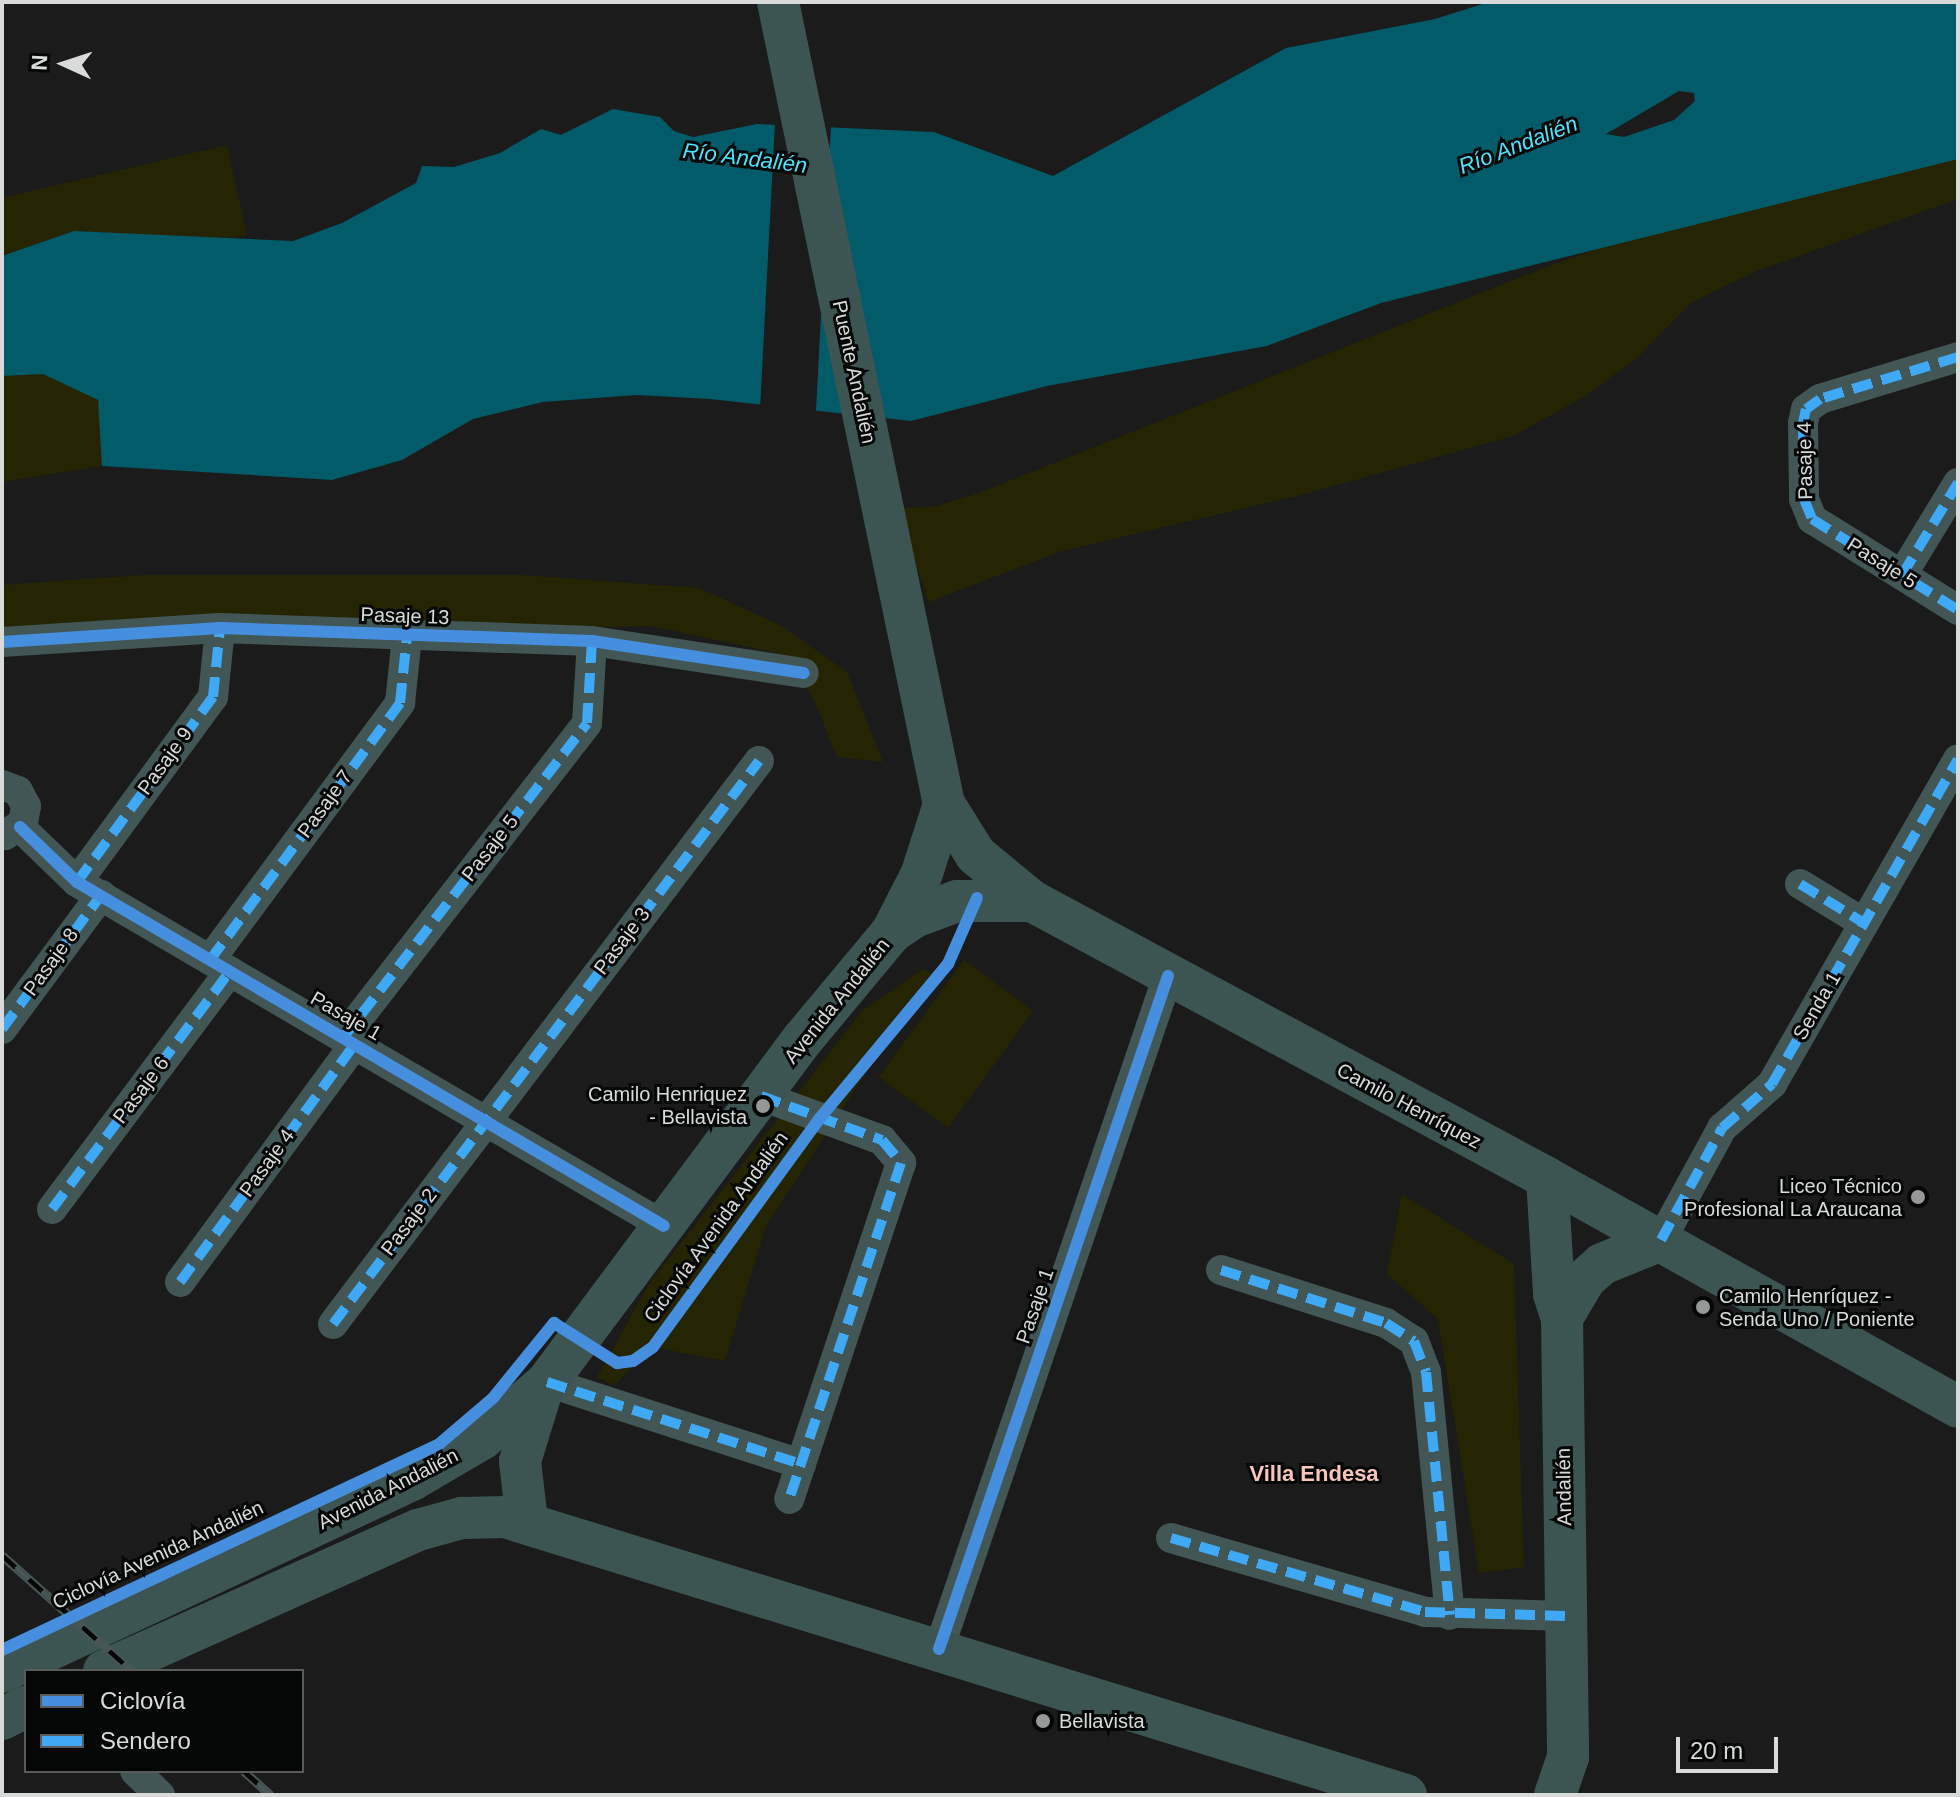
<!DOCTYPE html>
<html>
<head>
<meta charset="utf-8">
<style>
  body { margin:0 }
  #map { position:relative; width:1960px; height:1797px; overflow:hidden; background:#1a1b1a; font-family:Arial,sans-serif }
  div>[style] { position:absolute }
  .green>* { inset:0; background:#252504; transform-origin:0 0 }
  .water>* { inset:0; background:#025b68 }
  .pier>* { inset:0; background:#1a1b1a; transform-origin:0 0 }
  .street>* { height:30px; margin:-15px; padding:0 15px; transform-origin:15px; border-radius:15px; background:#425655 }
  .secondary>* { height:42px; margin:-21px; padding:0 21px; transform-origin:21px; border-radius:21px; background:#3c5552 }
  .rail>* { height:9px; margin-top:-4.5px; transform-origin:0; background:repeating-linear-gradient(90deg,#050606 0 18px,#485655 0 36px); box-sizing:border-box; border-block:2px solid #485655 }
  .quiet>* { height:10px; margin-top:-5px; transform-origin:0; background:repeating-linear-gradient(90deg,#3fa9f5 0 20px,transparent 0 30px) }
  .cycleway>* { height:12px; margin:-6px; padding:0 6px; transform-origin:6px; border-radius:6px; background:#468fdf }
  .dots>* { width:22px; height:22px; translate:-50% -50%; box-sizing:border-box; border:4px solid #050606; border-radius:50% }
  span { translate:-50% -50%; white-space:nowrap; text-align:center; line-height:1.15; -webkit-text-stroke:6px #050606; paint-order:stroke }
  .street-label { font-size:20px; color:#d9dbda }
  .poi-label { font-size:20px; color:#d9dbda }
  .right { translate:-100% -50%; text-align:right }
  .left { translate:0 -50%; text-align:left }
  .water-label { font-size:22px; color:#4ce3ff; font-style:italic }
  .neighbourhood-label { font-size:22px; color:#f7c5ba; font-weight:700 }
  .frame { position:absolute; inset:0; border:4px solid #d9dbda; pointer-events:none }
  .legend { position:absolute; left:24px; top:1669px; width:280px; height:104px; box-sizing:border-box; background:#050606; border:2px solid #5a5b5b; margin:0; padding:10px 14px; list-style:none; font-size:24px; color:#d9dbda }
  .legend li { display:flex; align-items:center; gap:16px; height:40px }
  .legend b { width:40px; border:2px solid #5a5b5b }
  .north { position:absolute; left:24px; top:24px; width:80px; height:80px; -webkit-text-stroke:6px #050606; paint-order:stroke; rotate:273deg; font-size:22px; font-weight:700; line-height:32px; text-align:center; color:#d9dbda }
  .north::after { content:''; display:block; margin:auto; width:28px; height:36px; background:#d9dbda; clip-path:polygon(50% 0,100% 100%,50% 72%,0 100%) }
  .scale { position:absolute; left:1676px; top:1737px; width:102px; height:36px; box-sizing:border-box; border:4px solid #d9dbda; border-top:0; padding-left:10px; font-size:24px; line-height:28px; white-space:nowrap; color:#d9dbda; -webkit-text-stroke:6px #050606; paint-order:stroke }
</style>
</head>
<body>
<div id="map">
  <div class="green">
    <i style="clip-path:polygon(1958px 138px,1958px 199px,1757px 271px,1692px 302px,1637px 358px,1584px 397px,1513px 436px,1301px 495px,1062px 551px,929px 602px,896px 508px,933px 507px,979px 493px,1541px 269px,1699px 212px)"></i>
    <i style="clip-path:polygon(227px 145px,247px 236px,200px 239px,74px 231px,2px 256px,2px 198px)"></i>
    <i style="clip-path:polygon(43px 374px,99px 400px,102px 466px,2px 482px,2px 376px)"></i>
    <i style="clip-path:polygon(145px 575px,521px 575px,699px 588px,782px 626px,847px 672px,883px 762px,837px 757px,812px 695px,772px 652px,651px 626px,2px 638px,2px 585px)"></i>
    <i style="left:964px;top:960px;width:86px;height:145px;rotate:36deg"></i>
    <i style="clip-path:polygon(923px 969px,931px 973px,766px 1226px,725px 1361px,653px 1347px,614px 1385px,597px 1377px,649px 1284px,862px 1011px)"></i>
    <i style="clip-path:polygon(1402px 1194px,1514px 1264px,1524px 1567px,1479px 1573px,1438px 1319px,1387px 1274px)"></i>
  </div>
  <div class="water">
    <i style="clip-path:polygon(evenodd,1489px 2px,1958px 2px,1958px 159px,1381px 303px,1267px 346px,1047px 386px,911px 421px,710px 399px,637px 395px,543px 402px,473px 419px,402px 460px,332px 480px,102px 466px,98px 400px,43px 374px,2px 376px,2px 256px,74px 231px,293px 241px,342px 223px,416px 183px,422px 166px,454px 167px,500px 153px,541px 129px,561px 135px,613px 109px,660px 117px,674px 131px,693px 137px,757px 124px,934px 132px,1053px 176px,1286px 48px,1435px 19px,1489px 2px,1679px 91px,1694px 93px,1695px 101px,1674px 120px,1624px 137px,1606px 134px,1679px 91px)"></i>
  </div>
  <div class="pier">
    <i style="left:775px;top:123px;width:56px;height:301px;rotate:3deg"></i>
  </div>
  <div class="street">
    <i style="left:1958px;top:357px;width:144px;rotate:163.1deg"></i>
    <i style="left:1820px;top:399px;width:17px;rotate:144deg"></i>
    <i style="left:1806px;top:409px;width:14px;rotate:102deg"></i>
    <i style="left:1803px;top:423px;width:76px;rotate:89.2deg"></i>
    <i style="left:1804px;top:499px;width:22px;rotate:68deg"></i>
    <i style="left:1812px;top:519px;width:172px;rotate:31.9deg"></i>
    <i style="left:1902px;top:575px;width:108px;rotate:-58.7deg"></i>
    <i style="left:2px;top:642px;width:218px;rotate:-3.7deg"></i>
    <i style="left:220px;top:628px;width:372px;rotate:2deg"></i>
    <i style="left:592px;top:641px;width:214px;rotate:8.6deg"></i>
    <i style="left:2px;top:785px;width:17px;rotate:21deg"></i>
    <i style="left:18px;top:791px;width:17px;rotate:62deg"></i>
    <i style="left:26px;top:806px;width:17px;rotate:100deg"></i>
    <i style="left:23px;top:823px;width:22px;rotate:146deg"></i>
    <i style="left:20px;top:827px;width:79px;rotate:44deg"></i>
    <i style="left:77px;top:882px;width:680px;rotate:30.37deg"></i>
    <i style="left:77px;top:882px;width:230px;rotate:-53.7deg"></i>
    <i style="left:213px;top:697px;width:69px;rotate:-84.2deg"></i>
    <i style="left:1800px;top:884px;width:75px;rotate:31.4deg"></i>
    <i style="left:210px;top:960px;width:320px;rotate:-53.5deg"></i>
    <i style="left:400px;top:703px;width:67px;rotate:-84deg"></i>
    <i style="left:2px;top:1029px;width:167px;rotate:-53.5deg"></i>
    <i style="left:343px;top:1038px;width:398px;rotate:-52.2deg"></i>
    <i style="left:587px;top:723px;width:82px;rotate:-86.5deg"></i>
    <i style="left:761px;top:1096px;width:129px;rotate:20deg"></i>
    <i style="left:882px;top:1140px;width:30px;rotate:50deg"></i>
    <i style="left:901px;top:1163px;width:354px;rotate:108.4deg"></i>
    <i style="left:52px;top:1209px;width:297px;rotate:-53.2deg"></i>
    <i style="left:1661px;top:1240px;width:128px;rotate:-61.4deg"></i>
    <i style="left:1722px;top:1128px;width:67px;rotate:-41.3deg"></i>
    <i style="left:1772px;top:1084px;width:374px;rotate:-60.2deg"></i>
    <i style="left:1221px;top:1270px;width:173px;rotate:17.8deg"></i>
    <i style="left:1386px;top:1323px;width:33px;rotate:33deg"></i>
    <i style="left:1414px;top:1341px;width:33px;rotate:69deg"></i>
    <i style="left:1426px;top:1372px;width:244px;rotate:84.4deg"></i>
    <i style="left:180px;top:1282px;width:295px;rotate:-53.7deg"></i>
    <i style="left:333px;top:1324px;width:706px;rotate:-52.89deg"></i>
    <i style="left:547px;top:1382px;width:267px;rotate:17.9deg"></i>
    <i style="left:1171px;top:1538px;width:265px;rotate:16.2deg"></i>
    <i style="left:1425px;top:1612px;width:140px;rotate:1.6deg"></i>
    <i style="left:939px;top:1649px;width:711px;rotate:-71.21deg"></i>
    <i style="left:135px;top:1771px;width:35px;rotate:44deg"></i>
  </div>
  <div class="secondary">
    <i style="left:778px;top:2px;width:819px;rotate:78.31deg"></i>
    <i style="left:944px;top:804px;width:60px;rotate:57.9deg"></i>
    <i style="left:976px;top:855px;width:72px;rotate:39.4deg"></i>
    <i style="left:1032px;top:901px;width:585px;rotate:28.27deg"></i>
    <i style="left:1547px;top:1178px;width:470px;rotate:29.1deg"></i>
    <i style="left:892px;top:932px;width:66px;rotate:-63deg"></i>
    <i style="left:922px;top:873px;width:72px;rotate:-72.3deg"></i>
    <i style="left:1547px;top:1178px;width:116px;rotate:86.5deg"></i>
    <i style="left:1554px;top:1294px;width:25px;rotate:72deg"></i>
    <i style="left:1562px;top:1318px;width:439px;rotate:89.2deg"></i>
    <i style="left:1568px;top:1757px;width:40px;rotate:108.9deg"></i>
    <i style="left:1562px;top:1318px;width:45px;rotate:-59.5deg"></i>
    <i style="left:1585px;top:1279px;width:23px;rotate:-41deg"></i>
    <i style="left:1602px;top:1264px;width:64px;rotate:-22.1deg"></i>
    <i style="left:527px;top:1521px;width:60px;rotate:-96.7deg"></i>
    <i style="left:520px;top:1461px;width:74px;rotate:-72.8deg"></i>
    <i style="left:104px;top:1671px;width:344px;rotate:-24.2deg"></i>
    <i style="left:418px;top:1530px;width:46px;rotate:-15.3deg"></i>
    <i style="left:462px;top:1518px;width:43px;rotate:-1.3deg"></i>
    <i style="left:505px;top:1517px;width:943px;rotate:17.15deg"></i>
    <i style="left:2px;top:1672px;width:453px;rotate:-25.1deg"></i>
    <i style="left:412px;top:1480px;width:81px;rotate:-30.4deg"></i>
    <i style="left:482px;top:1439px;width:86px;rotate:-41.2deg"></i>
    <i style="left:547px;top:1382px;width:427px;rotate:-53.3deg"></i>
    <i style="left:802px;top:1040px;width:141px;rotate:-50.2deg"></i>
    <i style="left:892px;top:932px;width:27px;rotate:-34deg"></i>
    <i style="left:914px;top:917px;width:46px;rotate:-20.4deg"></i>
    <i style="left:957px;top:901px;width:75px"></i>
    <i style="left:2px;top:1719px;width:27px;rotate:-27deg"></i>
  </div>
  <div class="rail">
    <i style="left:2px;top:1555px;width:174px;rotate:41.7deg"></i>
    <i style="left:244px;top:1771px;width:36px;rotate:42deg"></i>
  </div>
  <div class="quiet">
    <i style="left:1958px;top:357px;width:144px;rotate:163.1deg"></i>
    <i style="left:1820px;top:399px;width:17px;rotate:144deg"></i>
    <i style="left:1806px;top:409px;width:14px;rotate:102deg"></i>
    <i style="left:1803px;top:423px;width:76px;rotate:89.2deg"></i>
    <i style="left:1804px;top:499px;width:22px;rotate:68deg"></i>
    <i style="left:1812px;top:519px;width:172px;rotate:31.9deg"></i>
    <i style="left:1902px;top:575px;width:108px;rotate:-58.7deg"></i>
    <i style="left:77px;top:882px;width:230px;rotate:-53.7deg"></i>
    <i style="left:213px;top:697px;width:69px;rotate:-84.2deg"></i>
    <i style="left:1800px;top:884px;width:75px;rotate:31.4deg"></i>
    <i style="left:210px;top:960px;width:320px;rotate:-53.5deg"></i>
    <i style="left:400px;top:703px;width:67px;rotate:-84deg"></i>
    <i style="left:2px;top:1029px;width:167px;rotate:-53.5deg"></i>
    <i style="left:343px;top:1038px;width:398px;rotate:-52.2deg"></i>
    <i style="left:587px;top:723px;width:82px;rotate:-86.5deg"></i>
    <i style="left:761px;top:1096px;width:129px;rotate:20deg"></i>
    <i style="left:882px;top:1140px;width:30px;rotate:50deg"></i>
    <i style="left:901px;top:1163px;width:354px;rotate:108.4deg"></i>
    <i style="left:52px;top:1209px;width:297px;rotate:-53.2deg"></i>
    <i style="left:1661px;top:1240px;width:128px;rotate:-61.4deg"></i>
    <i style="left:1722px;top:1128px;width:67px;rotate:-41.3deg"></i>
    <i style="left:1772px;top:1084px;width:374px;rotate:-60.2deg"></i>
    <i style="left:1221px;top:1270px;width:173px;rotate:17.8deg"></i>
    <i style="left:1386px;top:1323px;width:33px;rotate:33deg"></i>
    <i style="left:1414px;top:1341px;width:33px;rotate:69deg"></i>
    <i style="left:1426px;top:1372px;width:244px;rotate:84.4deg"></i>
    <i style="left:180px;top:1282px;width:295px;rotate:-53.7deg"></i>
    <i style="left:333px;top:1324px;width:706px;rotate:-52.89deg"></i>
    <i style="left:547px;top:1382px;width:267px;rotate:17.9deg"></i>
    <i style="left:1171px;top:1538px;width:265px;rotate:16.2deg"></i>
    <i style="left:1425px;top:1612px;width:140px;rotate:1.6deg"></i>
  </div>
  <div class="cycleway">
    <i style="left:2px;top:642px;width:218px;rotate:-3.7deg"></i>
    <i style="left:220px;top:628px;width:372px;rotate:2deg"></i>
    <i style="left:592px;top:641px;width:214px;rotate:8.6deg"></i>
    <i style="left:20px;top:827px;width:79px;rotate:44deg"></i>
    <i style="left:77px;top:882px;width:680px;rotate:30.37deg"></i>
    <i style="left:939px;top:1649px;width:711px;rotate:-71.21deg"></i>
    <i style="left:2px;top:1650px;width:482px;rotate:-25.2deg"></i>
    <i style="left:438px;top:1445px;width:72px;rotate:-40.5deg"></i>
    <i style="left:493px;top:1398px;width:97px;rotate:-50.9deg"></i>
    <i style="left:554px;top:1323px;width:75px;rotate:32.4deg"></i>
    <i style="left:617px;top:1363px;width:16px;rotate:-7deg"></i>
    <i style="left:633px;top:1361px;width:24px;rotate:-35deg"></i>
    <i style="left:653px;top:1347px;width:283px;rotate:-53.9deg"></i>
    <i style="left:820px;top:1118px;width:200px;rotate:-50.3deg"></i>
    <i style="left:948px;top:964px;width:72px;rotate:-66.3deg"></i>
  </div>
  <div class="dots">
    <i style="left:763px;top:1106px;background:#969897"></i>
    <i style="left:1918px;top:1197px;background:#969897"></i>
    <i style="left:1703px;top:1307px;background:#969897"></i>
    <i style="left:1043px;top:1721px;background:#969897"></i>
  </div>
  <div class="street-label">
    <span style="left:854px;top:372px;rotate:78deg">Puente Andalién</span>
    <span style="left:1805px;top:461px;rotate:-91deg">Pasaje 4</span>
    <span style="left:1882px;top:563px;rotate:32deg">Pasaje 5</span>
    <span style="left:405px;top:616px;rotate:2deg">Pasaje 13</span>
    <span style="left:165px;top:761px;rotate:-54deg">Pasaje 9</span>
    <span style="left:325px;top:804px;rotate:-54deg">Pasaje 7</span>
    <span style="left:490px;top:848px;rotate:-52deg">Pasaje 5</span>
    <span style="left:622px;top:941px;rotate:-53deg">Pasaje 3</span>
    <span style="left:51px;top:962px;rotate:-54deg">Pasaje 8</span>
    <span style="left:837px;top:1001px;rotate:-51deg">Avenida Andalién</span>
    <span style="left:1817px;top:1006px;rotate:-60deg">Senda 1</span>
    <span style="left:346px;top:1016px;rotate:30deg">Pasaje 1</span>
    <span style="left:141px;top:1090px;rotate:-53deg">Pasaje 6</span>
    <span style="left:1409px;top:1106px;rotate:28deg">Camilo Henríquez</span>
    <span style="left:267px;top:1163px;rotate:-54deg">Pasaje 4</span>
    <span style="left:409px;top:1222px;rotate:-53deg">Pasaje 2</span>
    <span style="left:716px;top:1227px;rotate:-54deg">Ciclovía Avenida Andalién</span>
    <span style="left:1035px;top:1306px;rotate:-71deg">Pasaje 1</span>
    <span style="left:1564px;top:1487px;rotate:-91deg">Andalién</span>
    <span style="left:388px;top:1489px;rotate:-27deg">Avenida Andalién</span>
    <span style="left:158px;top:1555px;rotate:-25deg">Ciclovía Avenida Andalién</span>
  </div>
  <div class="poi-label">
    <span class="right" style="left:747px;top:1106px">Camilo Henriquez<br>- Bellavista</span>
    <span class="right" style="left:1902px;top:1198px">Liceo Técnico<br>Profesional La Araucana</span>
    <span class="left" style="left:1719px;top:1308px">Camilo Henríquez -<br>Senda Uno / Poniente</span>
    <span class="left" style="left:1059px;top:1721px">Bellavista</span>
  </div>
  <div class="water-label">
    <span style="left:1518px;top:145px;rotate:-21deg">Río Andalién</span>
    <span style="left:745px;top:158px;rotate:7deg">Río Andalién</span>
  </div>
  <div class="neighbourhood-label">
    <span style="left:1314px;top:1474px">Villa Endesa</span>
  </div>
  <div class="frame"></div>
  <ul class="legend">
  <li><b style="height:10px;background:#468fdf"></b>Ciclovía</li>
  <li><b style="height:10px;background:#3fa9f5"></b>Sendero</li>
  </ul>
  <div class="north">N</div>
  <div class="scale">20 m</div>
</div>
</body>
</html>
